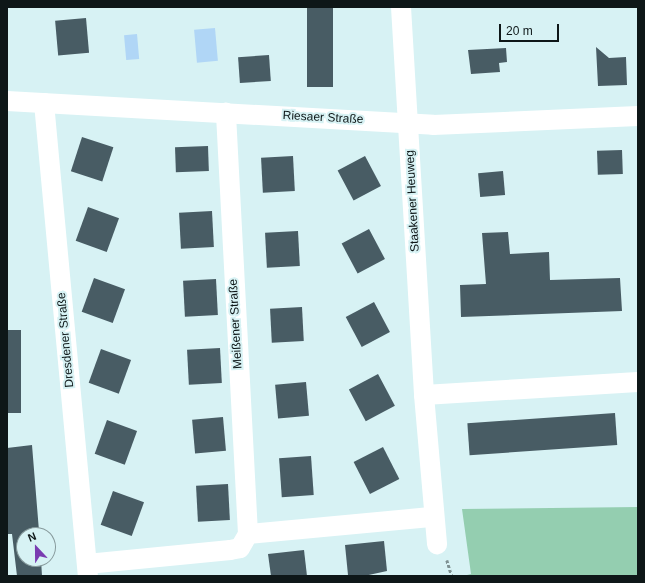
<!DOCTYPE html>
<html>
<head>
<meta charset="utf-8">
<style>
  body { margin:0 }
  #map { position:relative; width:645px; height:583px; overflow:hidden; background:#d7f2f4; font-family:Helvetica,sans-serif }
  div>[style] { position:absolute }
  .green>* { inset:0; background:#94ceb0 }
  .water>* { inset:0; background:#b0d6f6; transform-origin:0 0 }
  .building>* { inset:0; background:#485c64; transform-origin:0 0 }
  .path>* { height:2.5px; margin-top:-1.25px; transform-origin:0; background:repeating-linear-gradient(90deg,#7d9091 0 3px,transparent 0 5px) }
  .minor>* { height:20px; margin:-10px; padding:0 10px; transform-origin:10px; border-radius:10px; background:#fff }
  span { translate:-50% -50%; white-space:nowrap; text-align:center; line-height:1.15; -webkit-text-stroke:4px #d7f2f4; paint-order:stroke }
  .street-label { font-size:12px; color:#0e1718 }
  .frame { position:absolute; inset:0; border:8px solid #0e1718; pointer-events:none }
  .north { position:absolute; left:16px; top:527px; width:40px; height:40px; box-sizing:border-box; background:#d7f2f4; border:1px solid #879a9c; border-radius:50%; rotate:338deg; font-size:11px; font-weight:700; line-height:16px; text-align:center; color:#0e1718 }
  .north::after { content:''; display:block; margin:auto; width:14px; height:18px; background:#7a3cb1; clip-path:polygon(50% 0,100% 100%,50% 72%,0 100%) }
  .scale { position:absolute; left:499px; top:24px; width:60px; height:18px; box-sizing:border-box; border:2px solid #0e1718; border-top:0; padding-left:5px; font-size:12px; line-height:14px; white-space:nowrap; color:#0e1718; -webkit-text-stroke:3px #d7f2f4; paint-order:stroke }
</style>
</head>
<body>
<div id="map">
  <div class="green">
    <i style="clip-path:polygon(638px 507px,638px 576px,463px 576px,471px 574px,462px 509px)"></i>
  </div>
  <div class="water">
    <i style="left:215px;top:28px;width:33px;height:21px;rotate:85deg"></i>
    <i style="left:137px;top:34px;width:25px;height:13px;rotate:85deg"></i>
  </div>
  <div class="building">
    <i style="left:307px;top:7px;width:26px;height:80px"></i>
    <i style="left:86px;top:18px;width:35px;height:31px;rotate:85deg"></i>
    <i style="clip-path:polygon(596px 47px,609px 58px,626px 57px,627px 85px,598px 86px)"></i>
    <i style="clip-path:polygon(506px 48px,507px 62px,499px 63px,500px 72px,471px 74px,468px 50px)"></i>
    <i style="left:269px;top:55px;width:26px;height:31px;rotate:86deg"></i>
    <i style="left:82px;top:137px;width:33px;height:36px;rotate:18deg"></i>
    <i style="left:208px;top:146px;width:25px;height:33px;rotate:88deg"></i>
    <i style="left:622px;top:150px;width:24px;height:25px;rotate:88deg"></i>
    <i style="left:293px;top:156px;width:35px;height:32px;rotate:87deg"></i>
    <i style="left:365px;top:156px;width:34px;height:31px;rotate:62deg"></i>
    <i style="left:503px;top:171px;width:24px;height:25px;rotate:85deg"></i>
    <i style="left:88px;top:207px;width:33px;height:36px;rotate:20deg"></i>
    <i style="left:212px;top:211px;width:36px;height:33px;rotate:87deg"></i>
    <i style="left:369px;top:229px;width:34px;height:31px;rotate:62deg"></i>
    <i style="left:298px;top:231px;width:35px;height:33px;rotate:87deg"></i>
    <i style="clip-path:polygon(508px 232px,510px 254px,549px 252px,550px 280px,620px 278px,622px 311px,461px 317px,460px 285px,486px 284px,482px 233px)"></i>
    <i style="left:94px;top:278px;width:33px;height:36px;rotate:20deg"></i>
    <i style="left:216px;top:279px;width:36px;height:33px;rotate:87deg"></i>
    <i style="left:374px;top:302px;width:34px;height:32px;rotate:62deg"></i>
    <i style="left:302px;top:307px;width:34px;height:32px;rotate:87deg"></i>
    <i style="left:7px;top:330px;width:14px;height:83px"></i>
    <i style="left:220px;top:348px;width:35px;height:33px;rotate:87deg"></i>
    <i style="left:101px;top:349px;width:32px;height:36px;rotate:20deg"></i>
    <i style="left:378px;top:374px;width:36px;height:33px;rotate:62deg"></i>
    <i style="left:306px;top:382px;width:34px;height:31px;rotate:85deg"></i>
    <i style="left:615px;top:413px;width:32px;height:148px;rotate:86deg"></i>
    <i style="left:223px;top:417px;width:34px;height:31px;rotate:85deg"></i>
    <i style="left:107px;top:420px;width:32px;height:36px;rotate:20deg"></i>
    <i style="clip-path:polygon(32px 445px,39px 531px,38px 535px,24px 535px,24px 559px,41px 559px,42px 576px,17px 576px,12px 534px,7px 534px,7px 448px)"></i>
    <i style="left:383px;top:447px;width:36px;height:33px;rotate:63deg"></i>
    <i style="left:311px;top:456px;width:39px;height:32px;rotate:86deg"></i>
    <i style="left:228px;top:484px;width:36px;height:32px;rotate:87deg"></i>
    <i style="left:113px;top:491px;width:33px;height:36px;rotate:20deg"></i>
    <i style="clip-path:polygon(384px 541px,387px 571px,364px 576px,348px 575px,345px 545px)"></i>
    <i style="clip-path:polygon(304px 550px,307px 576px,271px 576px,268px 554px)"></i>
  </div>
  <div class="path">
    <i style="left:447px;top:560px;width:17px;rotate:73deg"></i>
  </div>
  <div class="minor">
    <i style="left:401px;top:7px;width:389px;rotate:86.6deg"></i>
    <i style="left:424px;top:395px;width:150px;rotate:85deg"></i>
    <i style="left:7px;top:101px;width:427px;rotate:3.2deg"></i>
    <i style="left:433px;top:125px;width:205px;rotate:-2.5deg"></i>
    <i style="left:44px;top:103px;width:475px;rotate:84.7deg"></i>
    <i style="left:424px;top:395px;width:214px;rotate:-3.5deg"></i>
    <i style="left:248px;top:534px;width:186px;rotate:-5.3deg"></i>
    <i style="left:87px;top:564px;width:144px;rotate:-5.6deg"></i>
    <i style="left:230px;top:550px;width:10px;rotate:-11deg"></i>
    <i style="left:240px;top:548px;width:16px;rotate:-60deg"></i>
    <i style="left:248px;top:534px;width:422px;rotate:-93deg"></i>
  </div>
  <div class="street-label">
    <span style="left:323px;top:118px;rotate:3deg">Riesaer Straße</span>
    <span style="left:413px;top:201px;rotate:-93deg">Staakener Heuweg</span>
    <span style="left:236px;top:324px;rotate:-93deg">Meißener Straße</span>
    <span style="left:66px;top:340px;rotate:-95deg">Dresdener Straße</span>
  </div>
  <div class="frame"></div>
  <div class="north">N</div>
  <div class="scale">20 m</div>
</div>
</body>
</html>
